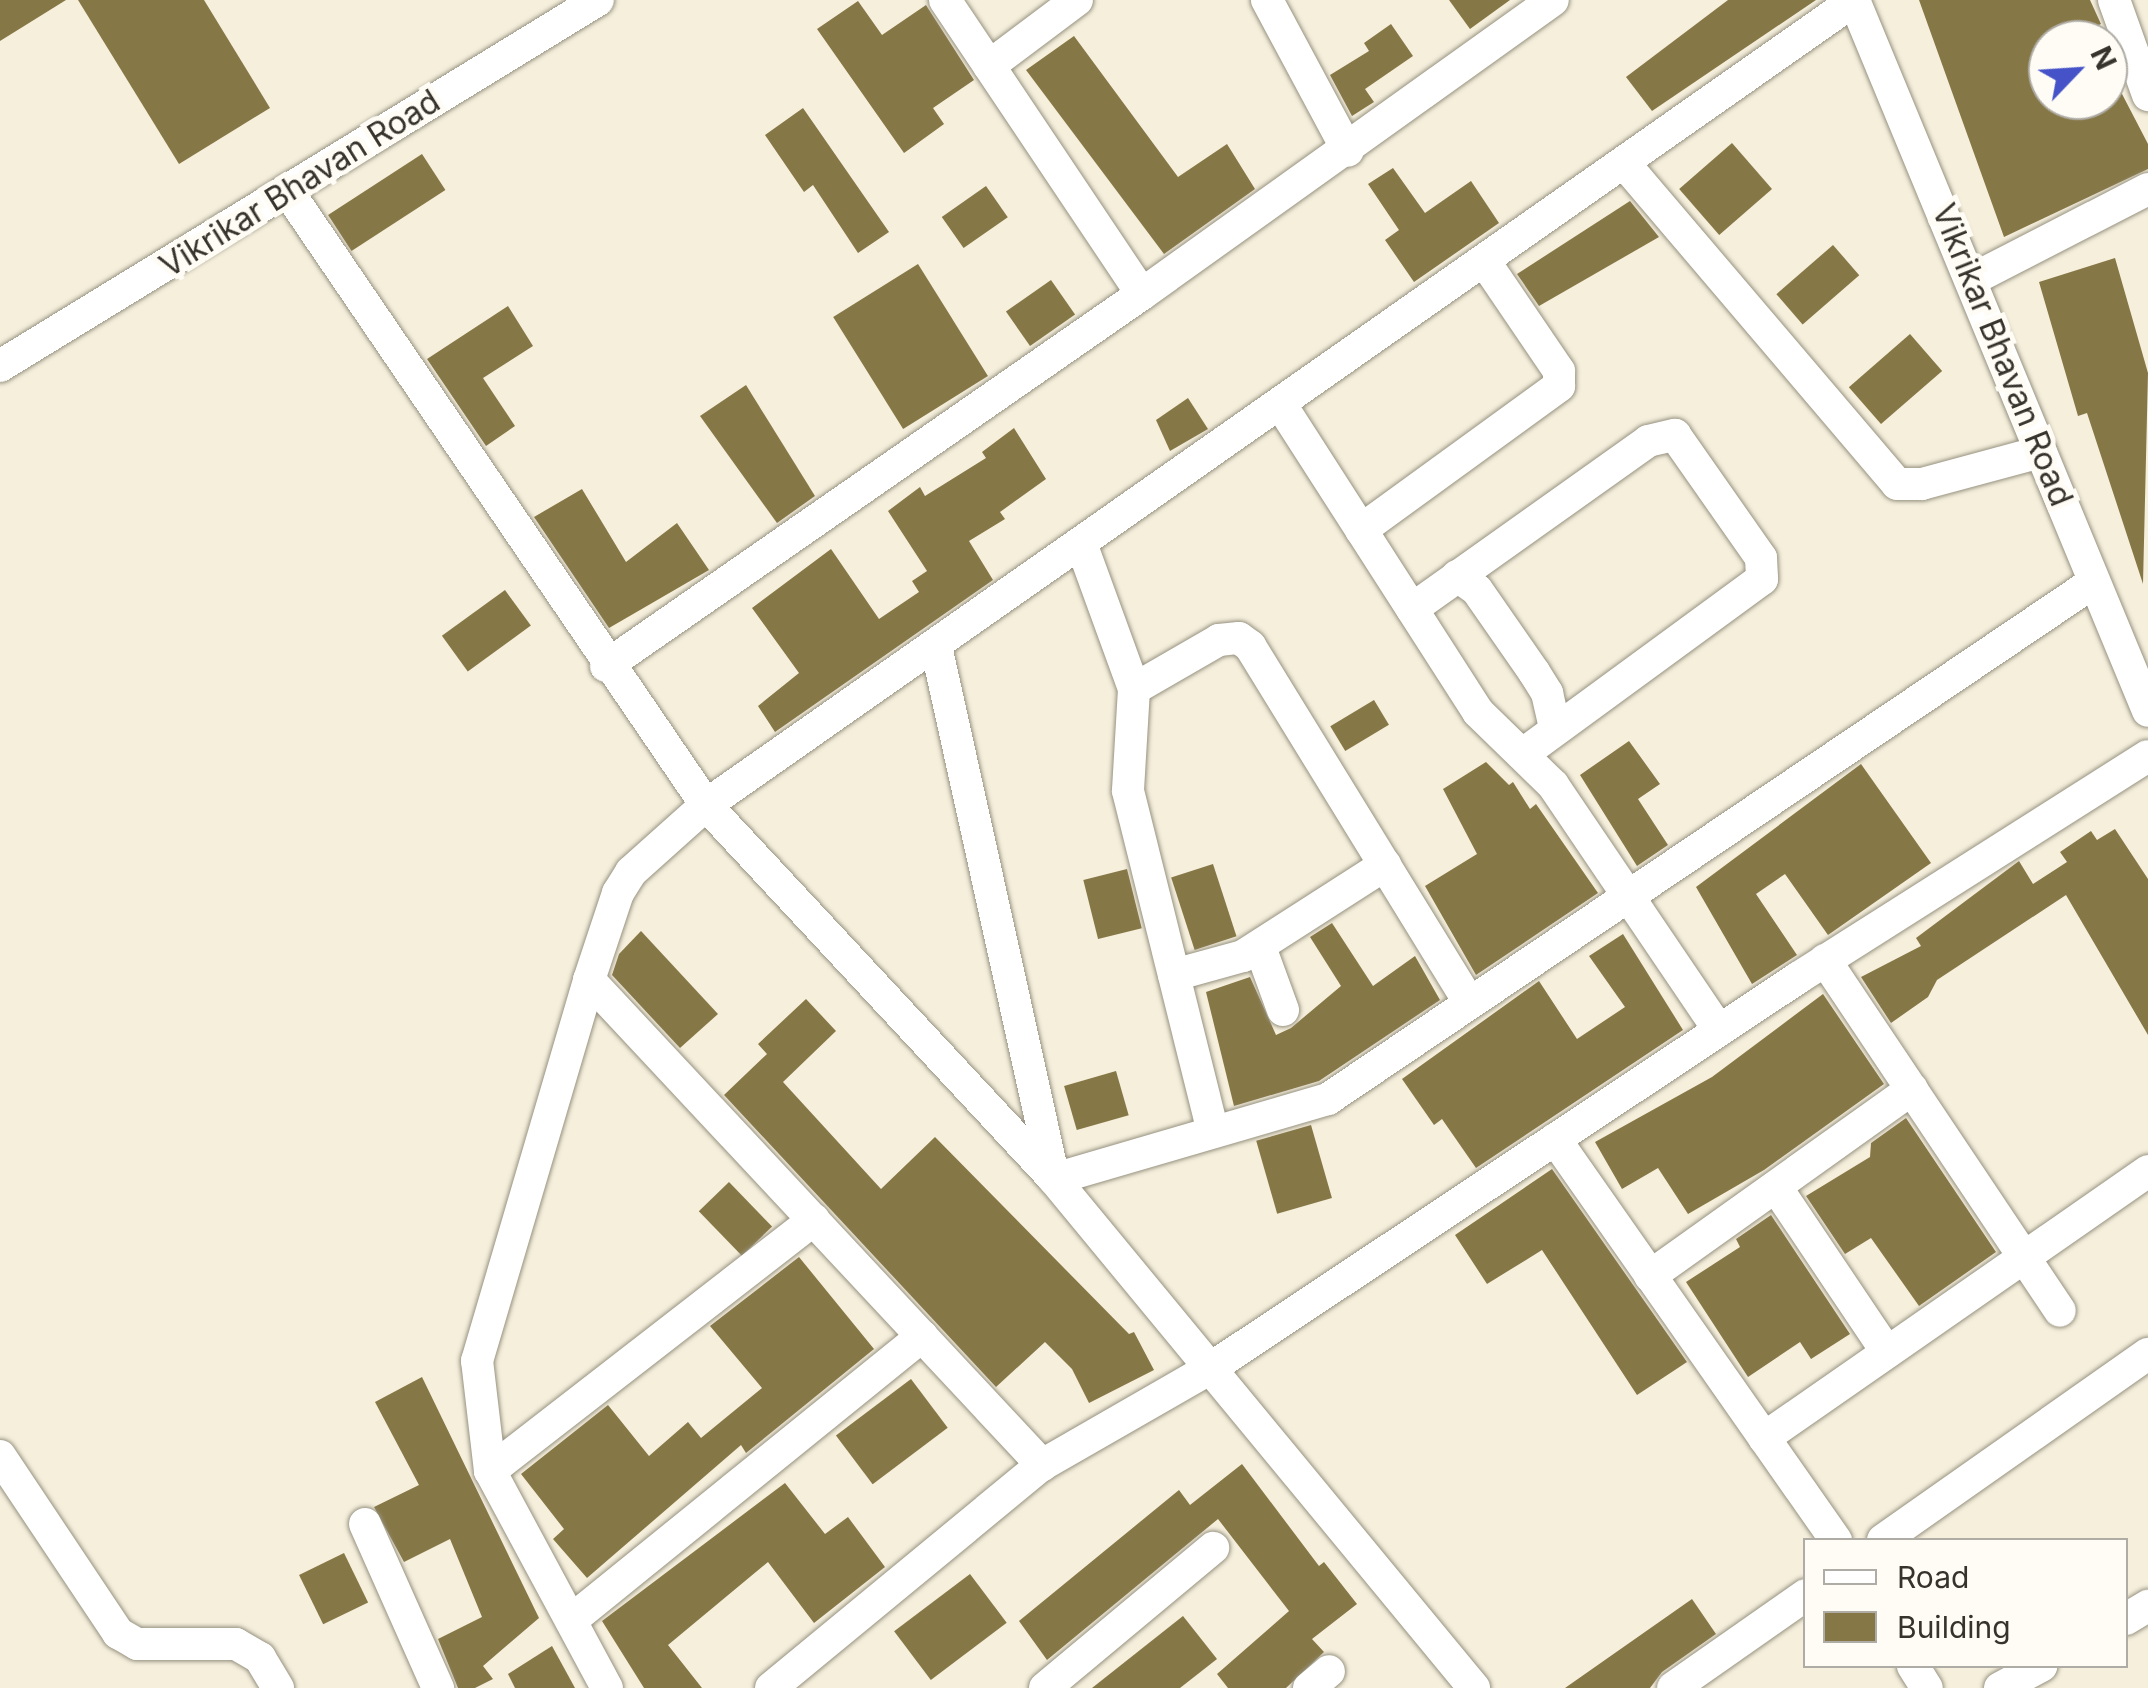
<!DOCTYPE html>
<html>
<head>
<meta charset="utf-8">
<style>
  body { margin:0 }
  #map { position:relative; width:2148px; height:1688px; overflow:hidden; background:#f5efdc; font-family:Inter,sans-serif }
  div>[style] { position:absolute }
  .building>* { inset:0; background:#867746; transform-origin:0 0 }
  .roads { filter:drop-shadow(0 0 2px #979280) drop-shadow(0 0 2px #979280) }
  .minor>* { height:32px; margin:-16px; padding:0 16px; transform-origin:16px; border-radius:16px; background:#fff }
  span { translate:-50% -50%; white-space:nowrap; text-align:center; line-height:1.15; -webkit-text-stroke:10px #fefcf5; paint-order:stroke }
  .street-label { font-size:32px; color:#35332c }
  .legend { position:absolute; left:1803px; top:1538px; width:325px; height:130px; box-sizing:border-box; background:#fefcf5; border:2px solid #aeaca5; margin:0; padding:12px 18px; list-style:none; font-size:30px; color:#35332c }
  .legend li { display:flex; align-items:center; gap:20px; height:50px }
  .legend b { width:50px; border:2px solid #aeaca5 }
  .north { position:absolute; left:2028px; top:20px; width:100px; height:100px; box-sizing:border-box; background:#fefcf5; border:2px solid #aeaca5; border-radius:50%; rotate:65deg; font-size:28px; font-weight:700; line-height:40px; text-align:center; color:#35332c }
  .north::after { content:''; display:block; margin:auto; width:35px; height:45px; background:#4653c8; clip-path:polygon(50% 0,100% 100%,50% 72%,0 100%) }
</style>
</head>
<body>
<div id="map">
  <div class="building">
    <i style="clip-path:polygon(0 0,66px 0,0 41px)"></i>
    <i style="clip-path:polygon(78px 0,204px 0,270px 108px,179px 164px)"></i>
    <i style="clip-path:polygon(1449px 0,1510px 0,1470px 29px)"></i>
    <i style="clip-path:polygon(1728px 0,1816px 0,1652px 111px,1626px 77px)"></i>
    <i style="clip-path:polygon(1919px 0,2090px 0,2101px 24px,2070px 40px,2048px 40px,2048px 100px,2108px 100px,2108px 67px,2148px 144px,2148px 169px,2004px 237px)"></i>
    <i style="clip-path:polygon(858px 1px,882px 35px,926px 5px,974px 80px,933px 108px,944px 124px,904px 153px,817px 29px)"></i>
    <i style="clip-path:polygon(1391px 24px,1413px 56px,1365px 89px,1374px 102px,1352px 116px,1330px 75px,1369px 51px,1364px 43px)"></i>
    <i style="clip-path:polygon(1074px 36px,1178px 177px,1227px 144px,1255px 189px,1164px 254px,1026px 70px)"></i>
    <i style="clip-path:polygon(803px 108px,889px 232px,858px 253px,813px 185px,804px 192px,765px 135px)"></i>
    <i style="left:1732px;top:143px;width:61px;height:70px;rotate:49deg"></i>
    <i style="left:422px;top:154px;width:43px;height:112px;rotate:57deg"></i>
    <i style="clip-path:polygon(1393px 168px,1425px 213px,1471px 181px,1499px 223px,1414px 282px,1385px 240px,1399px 230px,1368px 184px)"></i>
    <i style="left:986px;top:186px;width:38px;height:54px;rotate:55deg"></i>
    <i style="clip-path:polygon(1630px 201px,1659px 237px,1539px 306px,1517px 274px)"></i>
    <i style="left:1833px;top:245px;width:40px;height:75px;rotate:49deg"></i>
    <i style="clip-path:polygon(2115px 258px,2148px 373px,2143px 584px,2087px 413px,2078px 416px,2039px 282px)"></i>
    <i style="left:918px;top:264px;width:132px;height:100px;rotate:58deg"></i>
    <i style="left:1051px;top:280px;width:42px;height:55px;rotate:55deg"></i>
    <i style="clip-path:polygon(508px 306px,533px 346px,483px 378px,515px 426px,486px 446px,427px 359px)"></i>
    <i style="left:1910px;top:334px;width:49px;height:81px;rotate:49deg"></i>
    <i style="clip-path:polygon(746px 385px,815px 496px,777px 523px,700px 416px)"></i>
    <i style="clip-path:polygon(1188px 398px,1208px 429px,1170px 451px,1156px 420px)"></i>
    <i style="clip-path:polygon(1014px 428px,1046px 479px,1000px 512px,1005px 519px,969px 541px,993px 580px,775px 732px,758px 706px,799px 673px,752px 608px,831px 549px,879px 619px,919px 592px,912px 581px,927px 571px,888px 511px,920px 487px,925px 496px,986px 458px,982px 452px)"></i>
    <i style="clip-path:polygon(582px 489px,626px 562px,677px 523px,709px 570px,609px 628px,534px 517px)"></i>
    <i style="left:505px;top:590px;width:44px;height:78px;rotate:54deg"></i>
    <i style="left:1374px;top:700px;width:29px;height:51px;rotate:59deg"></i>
    <i style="clip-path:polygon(1629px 741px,1660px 784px,1638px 799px,1668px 845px,1637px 866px,1580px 775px)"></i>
    <i style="clip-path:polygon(1486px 762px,1509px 785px,1513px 782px,1530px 809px,1536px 804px,1598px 893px,1476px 975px,1425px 886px,1477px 854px,1443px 789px)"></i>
    <i style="clip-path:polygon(1861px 764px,1931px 863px,1828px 935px,1785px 874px,1756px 894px,1797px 955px,1752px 984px,1696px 887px)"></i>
    <i style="clip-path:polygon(2115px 829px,2148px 879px,2148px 1035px,2066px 895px,1937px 980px,1928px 997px,1891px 1023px,1861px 977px,1921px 946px,1916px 938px,2019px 861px,2033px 884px,2067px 862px,2060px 852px,2091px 831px,2097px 840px)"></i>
    <i style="left:1213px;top:864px;width:76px;height:44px;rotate:72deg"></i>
    <i style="left:1127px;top:869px;width:61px;height:45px;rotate:76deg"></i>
    <i style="clip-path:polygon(1332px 923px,1373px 986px,1415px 956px,1440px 1000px,1319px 1081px,1234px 1106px,1206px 992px,1250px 977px,1276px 1035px,1291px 1028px,1341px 986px,1310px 937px)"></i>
    <i style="clip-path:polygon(641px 931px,718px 1014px,680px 1048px,612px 975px,619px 954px)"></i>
    <i style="clip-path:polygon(1623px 934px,1683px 1030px,1476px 1168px,1442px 1119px,1434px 1125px,1402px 1079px,1539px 981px,1577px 1039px,1625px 1007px,1589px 956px)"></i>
    <i style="clip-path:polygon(1823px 994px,1884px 1084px,1764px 1170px,1688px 1214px,1658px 1168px,1622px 1189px,1595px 1142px,1712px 1077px)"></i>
    <i style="clip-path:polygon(806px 999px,836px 1031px,783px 1082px,881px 1189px,935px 1137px,1129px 1334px,1134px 1332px,1154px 1370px,1089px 1403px,1072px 1369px,1045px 1342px,996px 1387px,724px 1095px,767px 1054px,758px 1044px)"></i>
    <i style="left:1116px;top:1071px;width:46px;height:54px;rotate:74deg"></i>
    <i style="clip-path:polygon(1906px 1118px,1996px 1252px,1919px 1306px,1871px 1238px,1845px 1254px,1806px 1196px,1870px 1157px,1871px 1143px)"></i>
    <i style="left:1311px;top:1125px;width:76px;height:57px;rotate:74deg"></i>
    <i style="clip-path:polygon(1552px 1169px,1687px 1362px,1637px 1395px,1542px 1250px,1487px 1284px,1455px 1235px)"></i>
    <i style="left:729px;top:1182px;width:62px;height:42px;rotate:46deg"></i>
    <i style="clip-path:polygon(1771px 1215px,1850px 1334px,1811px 1359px,1800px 1342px,1748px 1377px,1686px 1282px,1740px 1247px,1736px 1239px)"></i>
    <i style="clip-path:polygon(799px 1257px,874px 1349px,746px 1453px,741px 1445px,587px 1578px,553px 1539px,564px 1529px,521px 1474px,608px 1405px,649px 1456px,688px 1422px,701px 1438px,762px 1388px,710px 1326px)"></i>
    <i style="clip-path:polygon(422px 1377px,539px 1618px,483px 1666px,493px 1679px,475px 1688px,458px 1688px,438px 1639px,482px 1617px,450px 1539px,404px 1562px,374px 1507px,419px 1485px,375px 1402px)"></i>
    <i style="left:911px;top:1379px;width:61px;height:94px;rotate:53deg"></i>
    <i style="clip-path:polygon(1242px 1464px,1319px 1566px,1324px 1562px,1357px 1604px,1312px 1639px,1324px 1652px,1286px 1688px,1228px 1688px,1217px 1674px,1289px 1611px,1218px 1519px,1047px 1660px,1019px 1621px,1179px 1490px,1190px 1505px)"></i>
    <i style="clip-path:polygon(785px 1483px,825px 1534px,848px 1517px,885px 1567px,814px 1623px,768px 1562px,668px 1645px,702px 1688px,644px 1688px,602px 1621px)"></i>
    <i style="left:344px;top:1553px;width:55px;height:50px;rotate:64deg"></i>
    <i style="left:970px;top:1574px;width:61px;height:95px;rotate:53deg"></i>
    <i style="clip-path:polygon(1692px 1599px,1716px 1634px,1662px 1672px,1650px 1688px,1565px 1688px)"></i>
    <i style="clip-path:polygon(1183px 1616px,1217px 1659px,1180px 1688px,1092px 1688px)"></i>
    <i style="clip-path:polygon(552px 1646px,575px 1688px,515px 1688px,508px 1674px)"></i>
  </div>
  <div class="roads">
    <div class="minor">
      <i style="left:945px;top:0;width:354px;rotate:56.2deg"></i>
      <i style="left:1142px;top:294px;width:505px;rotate:-35.58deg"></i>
      <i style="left:1267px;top:0;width:171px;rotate:61.8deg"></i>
      <i style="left:1854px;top:0;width:769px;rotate:67.53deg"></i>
      <i style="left:2114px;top:0;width:101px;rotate:70.3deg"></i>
      <i style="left:989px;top:66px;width:110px;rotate:-36.9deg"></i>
      <i style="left:1624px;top:163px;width:421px;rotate:49.6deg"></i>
      <i style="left:1897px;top:484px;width:25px"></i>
      <i style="left:1922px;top:484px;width:123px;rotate:-15.1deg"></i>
      <i style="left:287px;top:190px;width:744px;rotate:55.73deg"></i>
      <i style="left:706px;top:805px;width:511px;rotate:47.06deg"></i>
      <i style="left:1054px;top:1179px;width:660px;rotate:50.47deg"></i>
      <i style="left:1971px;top:280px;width:199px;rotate:-27.2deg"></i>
      <i style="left:0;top:366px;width:701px;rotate:-31.47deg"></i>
      <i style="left:1281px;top:405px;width:365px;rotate:57.3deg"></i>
      <i style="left:1478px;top:712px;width:105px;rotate:44.2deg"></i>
      <i style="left:1553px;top:785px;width:296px;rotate:55.9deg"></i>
      <i style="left:1361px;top:530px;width:245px;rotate:-36deg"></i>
      <i style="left:1559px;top:386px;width:15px;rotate:-90deg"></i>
      <i style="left:1559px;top:371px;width:132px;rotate:-124.2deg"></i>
      <i style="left:1082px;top:546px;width:152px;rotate:70deg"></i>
      <i style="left:1134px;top:689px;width:102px;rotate:93.4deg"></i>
      <i style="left:1128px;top:791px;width:351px;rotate:76deg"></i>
      <i style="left:1457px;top:576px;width:24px;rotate:35deg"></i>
      <i style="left:1477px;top:590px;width:100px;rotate:55.2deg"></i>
      <i style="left:1534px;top:672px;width:25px;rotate:58deg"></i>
      <i style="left:1547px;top:693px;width:37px;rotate:77deg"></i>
      <i style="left:1412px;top:609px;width:290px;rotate:-35.4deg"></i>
      <i style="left:1648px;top:441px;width:28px;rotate:-13deg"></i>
      <i style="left:1675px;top:435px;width:150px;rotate:55deg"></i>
      <i style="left:1761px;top:558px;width:21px;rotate:87deg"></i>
      <i style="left:1762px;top:579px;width:296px;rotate:143.8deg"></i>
      <i style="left:936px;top:646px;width:546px;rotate:77.52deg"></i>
      <i style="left:1054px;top:1179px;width:285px;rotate:-16.3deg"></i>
      <i style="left:1328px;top:1099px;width:924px;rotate:-34.02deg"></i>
      <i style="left:606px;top:666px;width:652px;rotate:-34.76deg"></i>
      <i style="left:1134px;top:689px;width:98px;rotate:-30deg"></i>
      <i style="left:1219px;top:640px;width:20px;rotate:-6deg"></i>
      <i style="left:1239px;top:638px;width:14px;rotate:36deg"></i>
      <i style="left:1250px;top:646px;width:419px;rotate:58.4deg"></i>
      <i style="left:1260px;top:947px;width:67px;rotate:69.9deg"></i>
      <i style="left:1825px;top:960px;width:422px;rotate:56.2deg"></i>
      <i style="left:1174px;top:975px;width:72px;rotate:-15.4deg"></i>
      <i style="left:1243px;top:956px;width:169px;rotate:-32.7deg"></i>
      <i style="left:589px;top:980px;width:664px;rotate:46.95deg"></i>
      <i style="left:1555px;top:1139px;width:490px;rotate:55deg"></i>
      <i style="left:1776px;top:1187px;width:199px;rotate:56.1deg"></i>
      <i style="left:1650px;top:1276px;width:322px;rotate:-35.5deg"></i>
      <i style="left:1764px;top:1438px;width:468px;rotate:-34.8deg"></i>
      <i style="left:0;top:1456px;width:213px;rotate:56.3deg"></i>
      <i style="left:118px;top:1633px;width:22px;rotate:30deg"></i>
      <i style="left:137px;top:1644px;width:99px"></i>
      <i style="left:236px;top:1644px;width:28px;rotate:30deg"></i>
      <i style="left:260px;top:1658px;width:35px;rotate:59deg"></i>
      <i style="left:490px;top:1471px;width:410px;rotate:-37.8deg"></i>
      <i style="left:365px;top:1524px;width:180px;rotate:66deg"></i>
      <i style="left:1883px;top:1540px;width:324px;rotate:-35.1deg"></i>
      <i style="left:574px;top:1618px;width:448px;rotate:-39deg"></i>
      <i style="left:2126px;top:1619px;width:26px;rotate:-31deg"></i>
      <i style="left:1913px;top:1666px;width:26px;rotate:58deg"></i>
      <i style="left:607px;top:1688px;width:247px;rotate:-118.3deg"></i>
      <i style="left:490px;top:1471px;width:111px;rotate:-96.7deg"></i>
      <i style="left:477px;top:1361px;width:397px;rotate:-73.6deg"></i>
      <i style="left:589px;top:980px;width:92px;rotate:-71.6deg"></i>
      <i style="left:618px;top:893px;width:25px;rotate:-58deg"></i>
      <i style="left:631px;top:872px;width:101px;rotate:-41.8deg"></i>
      <i style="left:706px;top:805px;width:1403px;rotate:-35.02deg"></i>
      <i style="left:771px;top:1688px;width:351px;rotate:-39.5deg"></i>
      <i style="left:1042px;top:1465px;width:195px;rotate:-29.9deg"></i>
      <i style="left:1211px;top:1368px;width:705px;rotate:-33.6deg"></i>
      <i style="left:1798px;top:978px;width:414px;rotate:-32.4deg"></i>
      <i style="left:1045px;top:1688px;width:219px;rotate:-39.8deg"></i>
      <i style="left:1309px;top:1688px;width:26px;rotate:-40deg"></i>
      <i style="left:1673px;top:1688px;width:162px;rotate:-35deg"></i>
      <i style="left:2000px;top:1688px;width:47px;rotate:-28.2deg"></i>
    </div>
  </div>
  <div class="street-label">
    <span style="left:300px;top:184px;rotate:-32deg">Vikrikar Bhavan Road</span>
    <span style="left:2002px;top:355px;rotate:68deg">Vikrikar Bhavan Road</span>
  </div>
  <ul class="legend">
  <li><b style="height:12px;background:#fff"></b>Road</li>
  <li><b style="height:28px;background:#867746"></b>Building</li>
  </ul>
  <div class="north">N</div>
</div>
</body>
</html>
